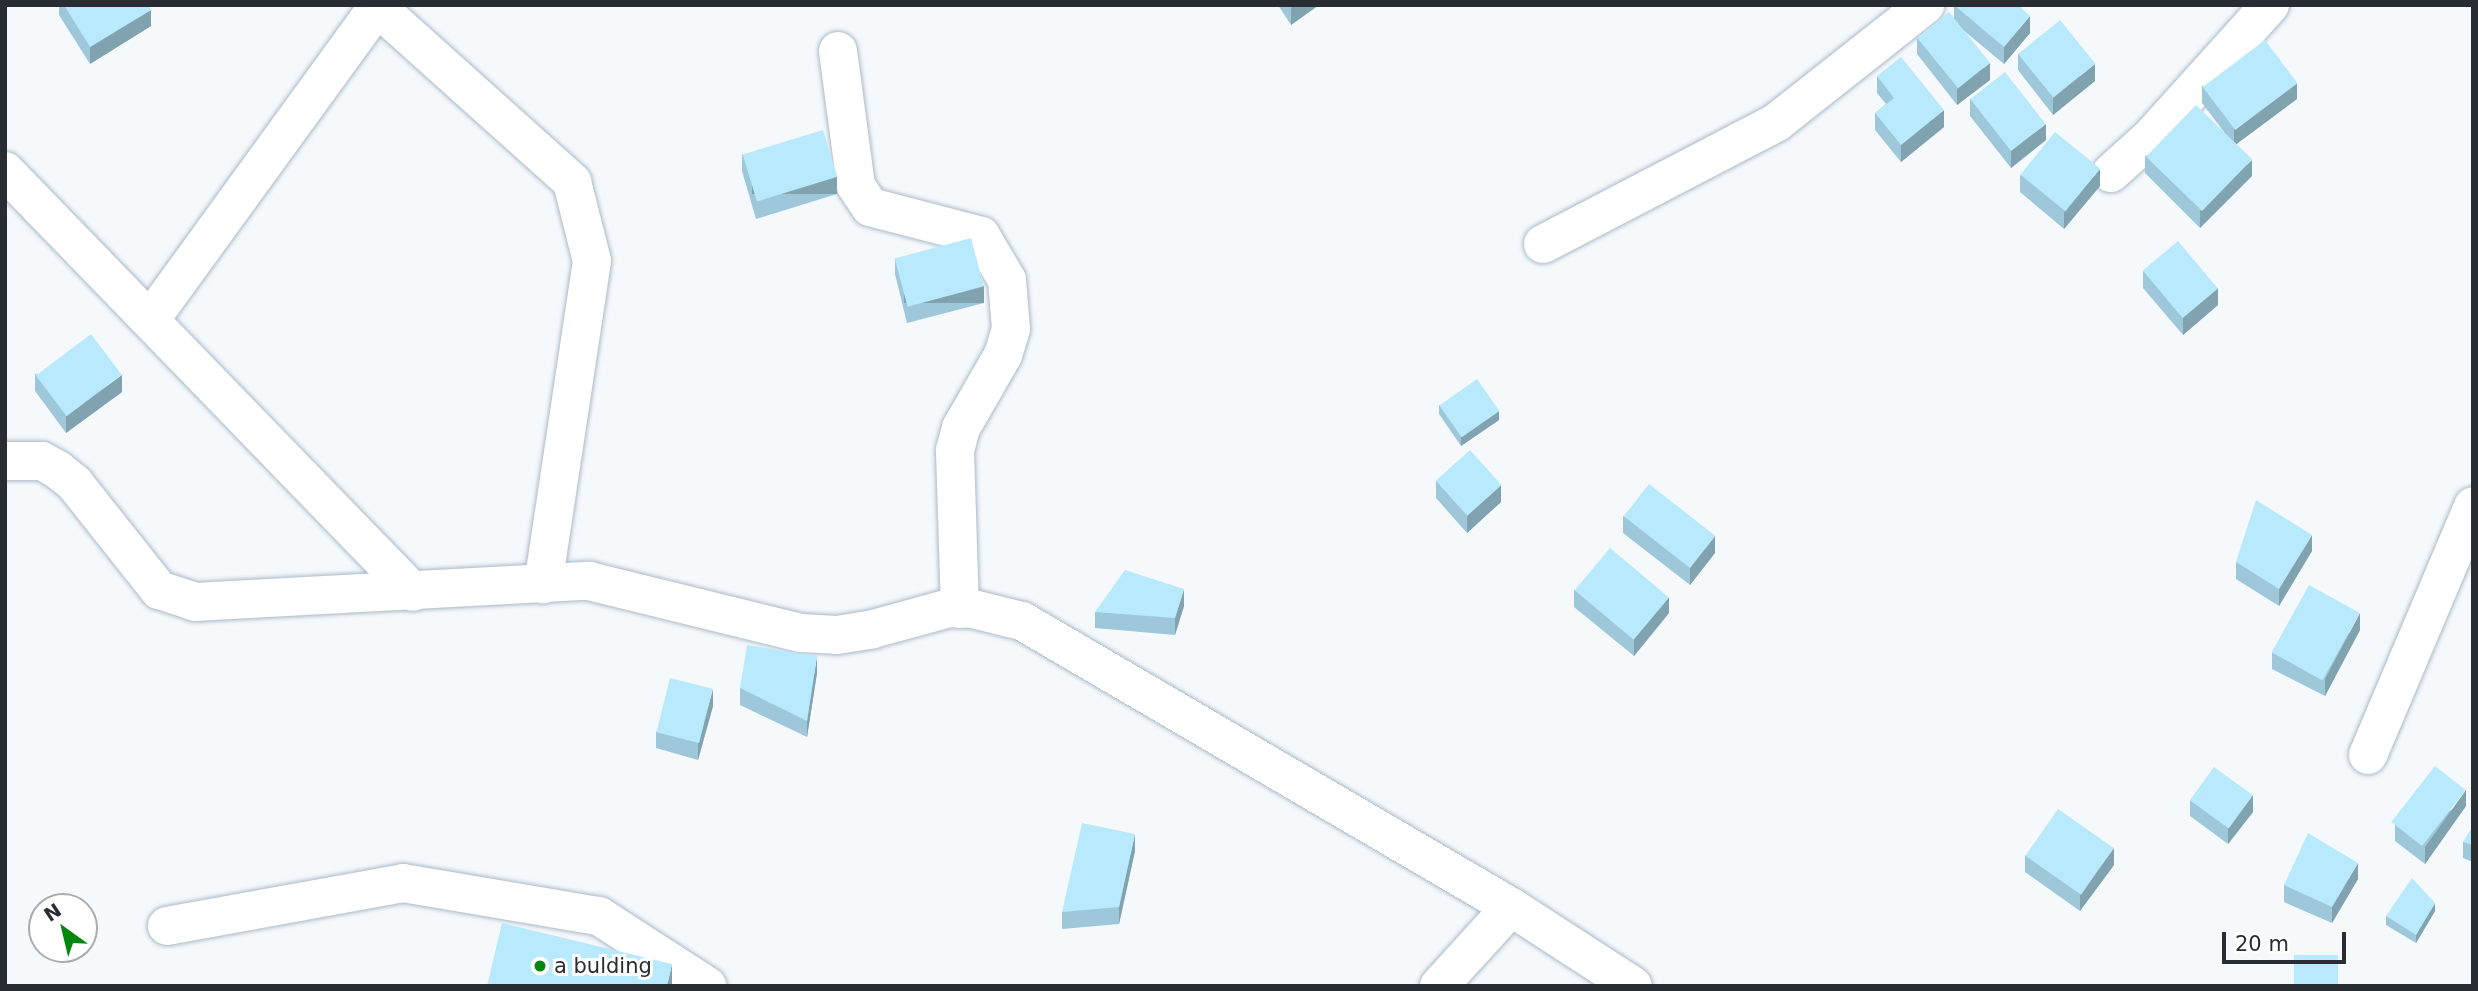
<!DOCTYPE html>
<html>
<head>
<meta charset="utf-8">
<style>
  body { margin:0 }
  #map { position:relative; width:2478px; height:991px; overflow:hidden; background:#f6f9fc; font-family:"DejaVu Sans",sans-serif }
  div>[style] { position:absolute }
  .roads { filter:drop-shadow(0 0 2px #aabac7) drop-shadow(0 0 2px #aabac7) }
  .minor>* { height:38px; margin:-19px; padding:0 19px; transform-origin:19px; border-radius:19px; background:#fff }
  .wall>* { inset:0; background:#9ec8d9 }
  .shaded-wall>* { inset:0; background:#81a3b0; transform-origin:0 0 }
  .building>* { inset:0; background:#b8e9fc; transform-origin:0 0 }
  .dots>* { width:19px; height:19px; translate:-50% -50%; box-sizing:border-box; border:4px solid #fff; border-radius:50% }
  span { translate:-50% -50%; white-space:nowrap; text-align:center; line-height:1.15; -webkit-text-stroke:6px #fff; paint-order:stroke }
  .poi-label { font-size:21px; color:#272d32 }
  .left { translate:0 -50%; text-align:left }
  .frame { position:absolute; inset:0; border:7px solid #272d32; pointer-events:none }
  .north { position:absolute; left:28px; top:893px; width:70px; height:70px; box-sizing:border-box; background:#fff; border:2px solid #a9abad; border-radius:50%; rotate:326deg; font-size:19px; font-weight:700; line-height:28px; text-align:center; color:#272d32 }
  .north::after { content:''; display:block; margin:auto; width:24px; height:32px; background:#00870f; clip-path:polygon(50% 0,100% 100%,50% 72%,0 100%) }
  .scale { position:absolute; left:2222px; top:932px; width:124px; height:32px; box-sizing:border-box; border:4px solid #272d32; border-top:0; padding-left:9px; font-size:21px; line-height:24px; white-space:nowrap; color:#272d32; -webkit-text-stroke:5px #fff; paint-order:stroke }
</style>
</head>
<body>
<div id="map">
  <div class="roads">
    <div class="minor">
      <i style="left:375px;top:5px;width:265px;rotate:41.9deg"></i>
      <i style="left:572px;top:182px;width:81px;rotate:75.8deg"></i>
      <i style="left:592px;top:261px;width:327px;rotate:98.6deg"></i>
      <i style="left:838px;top:51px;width:136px;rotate:82.4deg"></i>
      <i style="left:856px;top:186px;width:25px;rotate:56deg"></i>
      <i style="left:870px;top:207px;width:115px;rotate:14.6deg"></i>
      <i style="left:981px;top:236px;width:51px;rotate:59.4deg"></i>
      <i style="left:1007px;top:280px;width:49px;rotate:85.3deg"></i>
      <i style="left:1011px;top:329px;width:27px;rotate:107deg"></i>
      <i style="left:1003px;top:355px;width:84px;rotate:119.9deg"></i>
      <i style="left:961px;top:428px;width:24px;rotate:105deg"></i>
      <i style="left:955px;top:451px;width:158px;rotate:88.2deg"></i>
      <i style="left:5px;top:171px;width:586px;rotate:45.9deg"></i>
      <i style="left:2111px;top:173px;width:54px;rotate:-42deg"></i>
      <i style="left:2151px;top:137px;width:178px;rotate:-48deg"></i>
      <i style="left:1543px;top:244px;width:264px;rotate:-27.5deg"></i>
      <i style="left:1777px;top:122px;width:189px;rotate:-38.3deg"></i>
      <i style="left:150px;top:320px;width:387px;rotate:-54deg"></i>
      <i style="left:5px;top:461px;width:37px"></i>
      <i style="left:42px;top:461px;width:18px;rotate:29deg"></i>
      <i style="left:58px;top:470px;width:22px;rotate:39deg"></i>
      <i style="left:75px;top:484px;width:135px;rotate:51.6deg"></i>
      <i style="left:159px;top:590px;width:38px;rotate:18deg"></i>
      <i style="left:195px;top:602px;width:395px;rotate:-3.1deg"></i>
      <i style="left:589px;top:581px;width:218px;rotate:13.8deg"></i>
      <i style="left:801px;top:633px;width:36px;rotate:3deg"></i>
      <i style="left:837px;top:635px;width:36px;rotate:-9deg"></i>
      <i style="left:873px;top:629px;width:80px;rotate:-15.3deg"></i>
      <i style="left:950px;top:608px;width:23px;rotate:2deg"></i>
      <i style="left:973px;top:609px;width:50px;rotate:13.8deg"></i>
      <i style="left:1022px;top:621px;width:566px;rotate:30.32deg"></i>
      <i style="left:1511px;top:907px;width:145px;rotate:32.9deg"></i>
      <i style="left:2368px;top:755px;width:270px;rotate:-67.1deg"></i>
      <i style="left:167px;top:926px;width:240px;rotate:-10.3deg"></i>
      <i style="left:403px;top:883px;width:199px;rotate:9.6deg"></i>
      <i style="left:599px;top:916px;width:129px;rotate:32.9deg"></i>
      <i style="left:1439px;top:986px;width:107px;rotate:-47.7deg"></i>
    </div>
  </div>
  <div class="wall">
    <i style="clip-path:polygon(59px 5px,148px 5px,151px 26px,90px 64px,59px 15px)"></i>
    <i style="clip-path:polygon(1278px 5px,1319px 5px,1291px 25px)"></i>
    <i style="clip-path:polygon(1954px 5px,2030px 33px,2004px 64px,1963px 30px,1990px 80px,1957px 105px,1917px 54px,1917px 38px,1954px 18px)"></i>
    <i style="clip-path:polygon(2018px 54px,2095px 81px,2053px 115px,2018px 70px)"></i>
    <i style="clip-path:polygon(1877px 76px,1944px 127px,1901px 162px,1875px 130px,1875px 113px,1886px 104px,1877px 93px)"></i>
    <i style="clip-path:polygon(2202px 86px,2297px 99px,2236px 144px,2252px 176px,2200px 228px,2145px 173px,2145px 156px,2224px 132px,2202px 103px)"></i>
    <i style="clip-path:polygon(1970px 99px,2046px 140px,2011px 168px,1970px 116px)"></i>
    <i style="clip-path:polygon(742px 154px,837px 194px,756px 219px,742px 171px)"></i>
    <i style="clip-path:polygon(2020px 175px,2100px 186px,2064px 229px,2020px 192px)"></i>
    <i style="clip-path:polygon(895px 258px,984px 303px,907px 323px,895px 274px)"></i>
    <i style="clip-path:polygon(2143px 271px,2218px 305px,2183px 335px,2143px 288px)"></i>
    <i style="clip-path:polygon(35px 374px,122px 392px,66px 433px,35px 391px)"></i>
    <i style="clip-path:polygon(1439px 405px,1499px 420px,1461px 446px,1439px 414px)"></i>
    <i style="clip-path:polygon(1436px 481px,1501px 502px,1467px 533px,1436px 498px)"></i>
    <i style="clip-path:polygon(1623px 516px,1715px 553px,1690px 585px,1623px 533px)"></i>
    <i style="clip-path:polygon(2312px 551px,2279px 606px,2236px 579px,2236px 562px)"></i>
    <i style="clip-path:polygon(1574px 590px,1669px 613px,1634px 656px,1574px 607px)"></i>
    <i style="clip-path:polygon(1184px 606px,1175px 635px,1095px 628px,1095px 612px)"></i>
    <i style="clip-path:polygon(2360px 630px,2325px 696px,2272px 669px,2272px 652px)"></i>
    <i style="clip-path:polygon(817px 673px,807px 737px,740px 705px,740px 688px)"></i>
    <i style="clip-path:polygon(713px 706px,698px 760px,656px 748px,656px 732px)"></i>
    <i style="clip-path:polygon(2190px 800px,2253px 812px,2228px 844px,2190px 816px)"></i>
    <i style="clip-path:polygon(2466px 806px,2425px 864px,2395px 841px,2395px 825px)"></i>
    <i style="clip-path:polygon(2473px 827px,2473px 862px,2463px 858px,2463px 842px)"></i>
    <i style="clip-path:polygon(1135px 851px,1119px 924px,1062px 929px,1062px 912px)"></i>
    <i style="clip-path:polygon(2025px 855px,2114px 865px,2080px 911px,2025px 872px)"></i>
    <i style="clip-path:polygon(2358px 879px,2332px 923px,2284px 902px,2284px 885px)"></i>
    <i style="clip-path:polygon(2435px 911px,2416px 943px,2386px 925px,2386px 916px)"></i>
  </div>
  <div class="shaded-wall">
    <i style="clip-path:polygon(1295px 5px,1319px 5px,1291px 25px,1291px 8px)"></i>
    <i style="clip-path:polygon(151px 10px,151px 26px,90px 64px,90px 47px)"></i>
    <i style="clip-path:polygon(2030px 16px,2030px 33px,2004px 64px,2004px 47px)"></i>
    <i style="clip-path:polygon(1990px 63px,1990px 80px,1957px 105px,1957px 89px)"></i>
    <i style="clip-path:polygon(2095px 64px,2095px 81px,2053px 115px,2053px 98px)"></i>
    <i style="clip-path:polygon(2297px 83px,2297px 99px,2234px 146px,2234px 129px)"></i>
    <i style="clip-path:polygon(1944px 110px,1944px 127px,1901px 162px,1901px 145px)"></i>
    <i style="clip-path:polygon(2046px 124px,2046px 140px,2011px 168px,2011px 151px)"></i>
    <i style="clip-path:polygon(2252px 160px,2252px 176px,2200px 228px,2200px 211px)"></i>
    <i style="clip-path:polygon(2100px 169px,2100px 186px,2064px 229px,2064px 212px)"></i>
    <i style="left:837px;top:177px;width:17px;height:85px;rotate:90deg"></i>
    <i style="left:984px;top:286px;width:17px;height:80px;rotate:90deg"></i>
    <i style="clip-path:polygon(2218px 288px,2218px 305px,2183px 335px,2183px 318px)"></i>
    <i style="clip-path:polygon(122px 375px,122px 392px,66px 433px,66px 416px)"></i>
    <i style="clip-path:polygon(1499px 411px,1499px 420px,1461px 446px,1461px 437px)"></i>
    <i style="clip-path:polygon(1501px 485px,1501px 502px,1467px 533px,1467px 516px)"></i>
    <i style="clip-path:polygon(2312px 535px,2312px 551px,2279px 606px,2279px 589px)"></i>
    <i style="clip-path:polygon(1715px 536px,1715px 553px,1690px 585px,1690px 568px)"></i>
    <i style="clip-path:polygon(1184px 589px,1184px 606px,1175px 635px,1175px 618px)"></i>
    <i style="clip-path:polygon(1669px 597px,1669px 613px,1634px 656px,1634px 639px)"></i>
    <i style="clip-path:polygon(2360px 613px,2360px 630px,2325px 696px,2325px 679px)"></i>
    <i style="clip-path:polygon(817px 656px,817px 673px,807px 737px,807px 721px)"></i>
    <i style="clip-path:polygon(713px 689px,713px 706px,698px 760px,698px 743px)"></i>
    <i style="clip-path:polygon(2466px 790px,2466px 806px,2425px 864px,2425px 847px)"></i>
    <i style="clip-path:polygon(2253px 795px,2253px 812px,2228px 844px,2228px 828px)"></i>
    <i style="clip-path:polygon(1135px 834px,1135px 851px,1119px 924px,1119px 907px)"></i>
    <i style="clip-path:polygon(2114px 848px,2114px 865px,2080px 911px,2080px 894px)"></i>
    <i style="clip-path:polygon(2358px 863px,2358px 879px,2332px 923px,2332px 907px)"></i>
    <i style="clip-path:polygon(2435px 903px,2435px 911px,2416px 943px,2416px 935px)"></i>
    <i style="clip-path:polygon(672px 964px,672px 986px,667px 986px)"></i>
  </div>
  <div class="building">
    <i style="clip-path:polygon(64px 5px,148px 5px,151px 10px,90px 47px)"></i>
    <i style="clip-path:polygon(1954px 5px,2018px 5px,2030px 16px,2004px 47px)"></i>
    <i style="left:1949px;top:12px;width:65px;height:41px;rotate:51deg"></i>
    <i style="left:2060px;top:20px;width:56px;height:54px;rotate:51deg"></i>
    <i style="left:2265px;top:40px;width:54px;height:78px;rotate:53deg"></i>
    <i style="clip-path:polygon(1901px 57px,1944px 110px,1901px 145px,1875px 113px,1894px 98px,1877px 76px)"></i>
    <i style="left:2005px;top:72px;width:66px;height:44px;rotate:52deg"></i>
    <i style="left:2196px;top:105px;width:78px;height:72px;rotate:44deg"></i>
    <i style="left:823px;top:130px;width:49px;height:84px;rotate:73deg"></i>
    <i style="left:2055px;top:132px;width:58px;height:55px;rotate:39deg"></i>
    <i style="left:971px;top:238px;width:50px;height:79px;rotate:75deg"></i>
    <i style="left:2178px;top:241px;width:62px;height:46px;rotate:50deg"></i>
    <i style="left:91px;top:334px;width:51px;height:69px;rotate:53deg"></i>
    <i style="left:1477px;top:379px;width:39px;height:46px;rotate:55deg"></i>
    <i style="left:1470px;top:450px;width:47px;height:46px;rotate:48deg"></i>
    <i style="left:1649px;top:484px;width:84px;height:41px;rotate:38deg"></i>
    <i style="clip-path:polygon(2256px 500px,2312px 535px,2279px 589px,2236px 562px)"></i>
    <i style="left:1610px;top:548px;width:77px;height:55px;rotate:40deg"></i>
    <i style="clip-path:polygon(1125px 570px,1184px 589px,1175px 618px,1095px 612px)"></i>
    <i style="left:2309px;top:585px;width:58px;height:77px;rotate:29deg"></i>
    <i style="clip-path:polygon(747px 645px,817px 656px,807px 721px,740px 688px)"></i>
    <i style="left:670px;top:678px;width:44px;height:56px;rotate:14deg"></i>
    <i style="left:2435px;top:766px;width:39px;height:71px;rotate:38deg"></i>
    <i style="left:2214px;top:767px;width:48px;height:41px;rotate:36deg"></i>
    <i style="left:2058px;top:809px;width:68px;height:57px;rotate:35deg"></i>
    <i style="clip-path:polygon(1082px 823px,1135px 834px,1119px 907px,1062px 912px)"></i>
    <i style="clip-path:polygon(2473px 827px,2473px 845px,2463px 842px)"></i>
    <i style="clip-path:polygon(2308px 833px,2358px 863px,2332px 907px,2284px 885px)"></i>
    <i style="clip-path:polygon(2412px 878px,2435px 903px,2416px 935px,2386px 916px)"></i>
    <i style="clip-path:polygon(502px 923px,672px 964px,667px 986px,487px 986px)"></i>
    <i style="left:2338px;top:955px;width:31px;height:44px;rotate:90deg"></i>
  </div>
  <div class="dots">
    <i style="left:540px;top:966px;background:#00870f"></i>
  </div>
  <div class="poi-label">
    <span class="left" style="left:554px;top:966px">a bulding</span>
  </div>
  <div class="frame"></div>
  <div class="north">N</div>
  <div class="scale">20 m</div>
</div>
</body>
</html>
